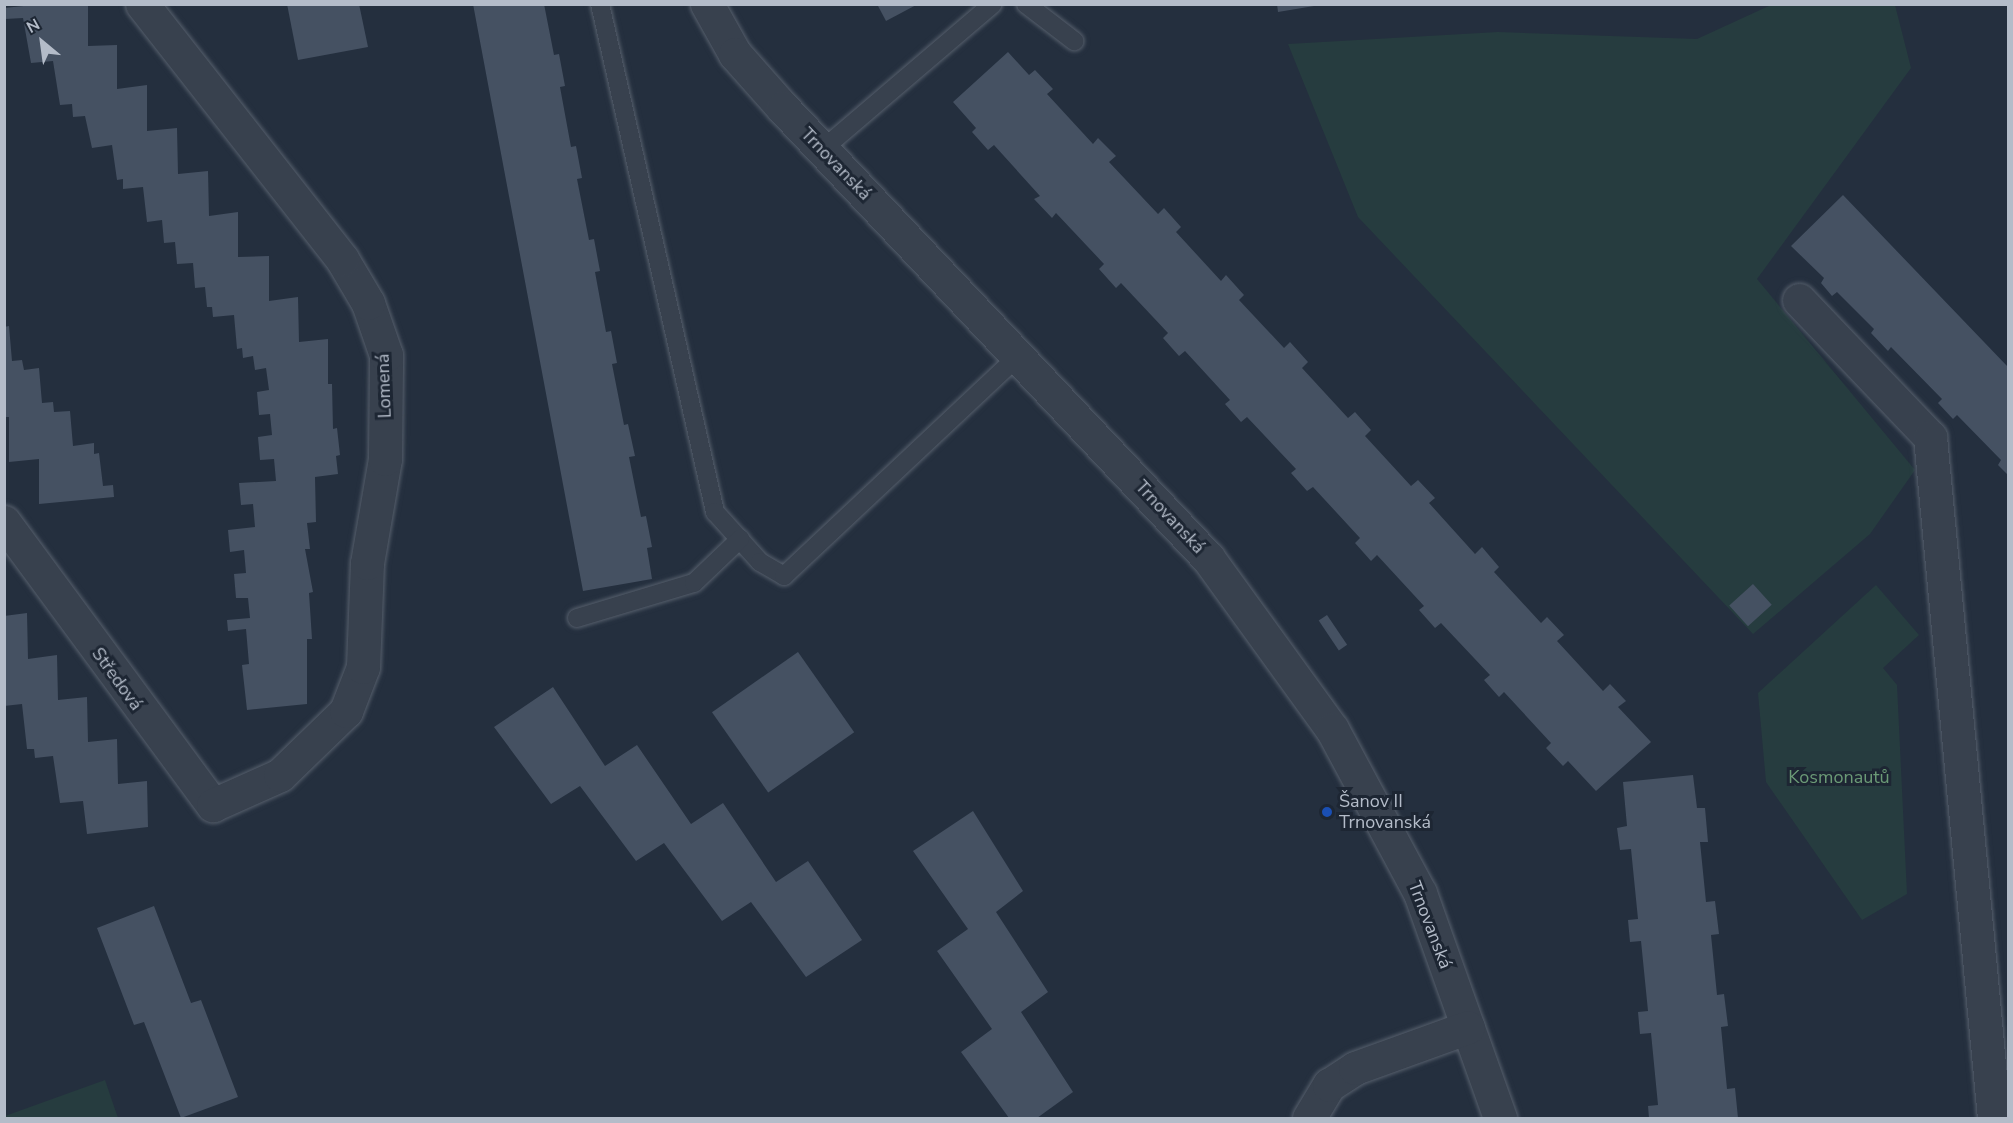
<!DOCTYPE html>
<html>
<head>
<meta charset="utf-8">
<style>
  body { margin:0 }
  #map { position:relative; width:2013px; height:1123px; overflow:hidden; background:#242f3e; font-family:"Nunito Sans",sans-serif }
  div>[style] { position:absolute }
  .green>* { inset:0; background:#263c3f }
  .building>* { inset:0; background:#455162; transform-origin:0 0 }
  .roads { filter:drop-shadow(0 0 2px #565f6c) drop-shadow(0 0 2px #565f6c) }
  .lane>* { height:18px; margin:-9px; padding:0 9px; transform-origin:9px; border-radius:9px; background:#38414e }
  .street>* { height:33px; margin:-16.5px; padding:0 16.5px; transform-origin:16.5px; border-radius:16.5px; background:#38414e }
  .dots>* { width:16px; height:16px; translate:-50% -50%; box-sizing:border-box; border:3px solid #1d2633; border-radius:50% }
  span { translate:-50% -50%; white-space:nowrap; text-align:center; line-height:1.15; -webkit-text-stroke:6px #1d2633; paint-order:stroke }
  .street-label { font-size:18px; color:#b4bcc9 }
  .park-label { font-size:18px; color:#6b9a76 }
  .poi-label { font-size:18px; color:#b4bcc9 }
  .left { translate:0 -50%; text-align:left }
  .frame { position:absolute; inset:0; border:6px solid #b4bcc9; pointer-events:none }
  .north { position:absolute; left:12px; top:12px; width:60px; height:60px; -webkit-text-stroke:4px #1d2633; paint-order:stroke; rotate:331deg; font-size:16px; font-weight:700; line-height:24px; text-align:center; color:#b4bcc9 }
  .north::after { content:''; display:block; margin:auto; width:21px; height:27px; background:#b4bcc9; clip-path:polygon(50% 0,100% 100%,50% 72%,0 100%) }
</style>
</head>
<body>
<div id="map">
  <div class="green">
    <i style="clip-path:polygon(1771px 5px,1895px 5px,1911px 68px,1757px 279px,1915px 470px,1870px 534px,1753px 634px,1358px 217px,1288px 44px,1498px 32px,1697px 39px)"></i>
    <i style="clip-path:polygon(1876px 585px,1919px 635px,1883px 668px,1897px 685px,1907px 894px,1862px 920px,1766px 782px,1758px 693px)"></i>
    <i style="clip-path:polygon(105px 1080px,118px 1118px,5px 1118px,5px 1116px)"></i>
  </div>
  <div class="building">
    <i style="clip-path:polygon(43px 4px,88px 4px,88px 46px,117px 45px,117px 89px,147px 85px,147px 131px,177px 128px,178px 174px,208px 171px,209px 216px,238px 212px,238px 257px,269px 256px,269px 301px,298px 297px,299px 342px,328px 339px,328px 384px,332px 384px,333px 429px,337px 428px,340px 455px,336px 456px,338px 474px,315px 477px,316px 522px,307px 523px,310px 549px,305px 549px,313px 592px,309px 593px,312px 639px,307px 639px,307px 704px,247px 710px,242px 665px,249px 664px,246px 629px,228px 631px,227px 620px,250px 618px,248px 598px,236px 598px,234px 574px,246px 573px,244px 550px,230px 552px,228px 530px,255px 527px,253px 504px,241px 505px,239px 483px,276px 481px,274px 459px,260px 460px,258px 437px,272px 435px,270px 414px,259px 415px,257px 392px,269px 390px,266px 368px,255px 370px,253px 356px,243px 358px,242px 348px,237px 349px,234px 315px,213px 317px,212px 307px,207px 307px,205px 287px,195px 288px,193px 263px,177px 264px,175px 242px,164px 243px,162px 220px,147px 222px,143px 187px,123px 189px,123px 179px,117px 180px,112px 145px,92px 148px,85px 116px,73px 117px,72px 104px,60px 105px,53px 61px,31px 63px,23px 18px,5px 19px,4px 8px)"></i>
    <i style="clip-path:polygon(287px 4px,359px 4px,368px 47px,298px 60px)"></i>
    <i style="clip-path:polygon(473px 4px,544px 4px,554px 55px,559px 54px,565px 86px,560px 87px,571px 147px,576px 146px,582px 178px,577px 179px,589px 240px,594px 239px,600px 271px,595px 272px,606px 332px,611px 331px,617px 363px,612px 364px,624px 425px,628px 424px,635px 456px,629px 457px,641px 517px,646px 516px,652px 547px,647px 548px,652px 579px,583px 591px)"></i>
    <i style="clip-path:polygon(877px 4px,918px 4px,886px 21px)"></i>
    <i style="clip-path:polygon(1277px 4px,1314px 4px,1314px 6px,1278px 12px)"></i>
    <i style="clip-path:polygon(1008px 52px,1029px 75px,1035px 70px,1053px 89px,1047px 94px,1093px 144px,1098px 138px,1116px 156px,1109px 162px,1158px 214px,1164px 208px,1181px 227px,1176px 232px,1221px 281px,1226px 275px,1244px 295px,1239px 300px,1284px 348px,1290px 342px,1308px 362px,1302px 368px,1348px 418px,1355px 412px,1371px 430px,1365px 436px,1411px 486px,1418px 480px,1435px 498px,1429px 503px,1475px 554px,1482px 547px,1499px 567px,1494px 572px,1541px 623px,1547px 617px,1564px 635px,1557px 641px,1603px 691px,1610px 684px,1626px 701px,1618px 707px,1651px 742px,1596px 791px,1568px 761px,1563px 766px,1546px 748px,1551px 743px,1504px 692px,1499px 697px,1484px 680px,1490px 675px,1441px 623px,1435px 628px,1419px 610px,1424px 606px,1377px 555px,1371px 561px,1355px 543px,1360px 538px,1313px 487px,1307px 491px,1291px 473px,1296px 469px,1247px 417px,1241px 422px,1225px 404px,1230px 400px,1185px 351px,1179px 356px,1163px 338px,1168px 333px,1121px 283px,1116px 288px,1099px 269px,1104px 264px,1056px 213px,1052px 218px,1034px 199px,1040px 196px,994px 145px,988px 150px,972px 132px,976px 128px,953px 102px)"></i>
    <i style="clip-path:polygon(1843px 195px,2008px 367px,2008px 475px,1998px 465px,2001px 460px,1957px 415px,1953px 419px,1938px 403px,1942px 399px,1891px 347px,1888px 351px,1871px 333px,1874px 329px,1837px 292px,1832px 296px,1821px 283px,1824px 278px,1791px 246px)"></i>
    <i style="clip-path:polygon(9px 326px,12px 361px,22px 360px,24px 370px,39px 368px,42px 403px,53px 402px,54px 412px,70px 411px,73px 446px,94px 443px,94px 454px,99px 453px,103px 486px,113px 485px,114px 497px,39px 504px,39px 459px,9px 462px,9px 417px,4px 417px,4px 327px)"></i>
    <i style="left:1753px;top:584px;width:28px;height:32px;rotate:48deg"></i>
    <i style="clip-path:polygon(27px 613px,28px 659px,57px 655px,58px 700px,87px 697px,88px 742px,117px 739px,118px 784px,147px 781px,148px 827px,87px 834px,83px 801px,60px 803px,53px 756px,35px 758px,34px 749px,27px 749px,22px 704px,4px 706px,4px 616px)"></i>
    <i style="left:1327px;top:615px;width:36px;height:10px;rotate:56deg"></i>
    <i style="left:798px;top:652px;width:98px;height:105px;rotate:55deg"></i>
    <i style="clip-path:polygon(553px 687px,605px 766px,637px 745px,691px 824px,723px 803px,776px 882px,808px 861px,862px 940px,806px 977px,751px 902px,722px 921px,664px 843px,636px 861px,580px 786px,551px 804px,494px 727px)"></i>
    <i style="clip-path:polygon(1693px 775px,1697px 808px,1705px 808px,1708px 842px,1700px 842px,1706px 902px,1715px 901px,1719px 934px,1711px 935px,1717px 995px,1724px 994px,1728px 1026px,1721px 1027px,1727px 1089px,1735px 1088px,1738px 1118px,1649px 1118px,1648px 1106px,1658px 1105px,1651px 1033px,1640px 1034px,1638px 1012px,1648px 1011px,1641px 941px,1630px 942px,1628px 920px,1638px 919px,1631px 849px,1620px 850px,1617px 828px,1627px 826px,1623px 782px)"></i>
    <i style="clip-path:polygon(973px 811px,1023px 891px,996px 912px,1048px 992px,1021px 1012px,1073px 1092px,1037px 1118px,1009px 1118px,961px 1052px,992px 1029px,937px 951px,968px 929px,913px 851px)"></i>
    <i style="clip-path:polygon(154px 906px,191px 1003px,201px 1000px,238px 1097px,181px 1118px,144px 1022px,134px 1025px,97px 928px)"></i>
  </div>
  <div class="roads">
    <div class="lane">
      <i style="left:600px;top:4px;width:521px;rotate:77.24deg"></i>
      <i style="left:715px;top:512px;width:67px;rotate:48deg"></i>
      <i style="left:760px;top:562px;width:28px;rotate:30deg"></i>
      <i style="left:784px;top:576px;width:323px;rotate:-43.2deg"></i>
      <i style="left:1026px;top:4px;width:61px;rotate:37.6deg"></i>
      <i style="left:823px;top:149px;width:223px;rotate:-40.5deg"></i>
      <i style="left:577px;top:618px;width:122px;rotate:-16.7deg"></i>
      <i style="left:694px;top:583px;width:64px;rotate:-43.7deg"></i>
    </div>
    <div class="street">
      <i style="left:707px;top:4px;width:57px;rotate:60.8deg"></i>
      <i style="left:735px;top:54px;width:72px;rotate:48.4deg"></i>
      <i style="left:783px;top:108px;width:619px;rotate:46.64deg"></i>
      <i style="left:1208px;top:558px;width:211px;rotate:54.1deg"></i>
      <i style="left:1332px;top:729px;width:186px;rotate:61.8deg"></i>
      <i style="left:1420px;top:893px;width:239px;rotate:70.4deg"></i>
      <i style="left:1799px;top:300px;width:190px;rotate:46.3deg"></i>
      <i style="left:1930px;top:437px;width:684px;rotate:84.63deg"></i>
      <i style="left:4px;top:522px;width:352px;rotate:53.6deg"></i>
      <i style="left:213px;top:805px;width:73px;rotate:-24.1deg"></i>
      <i style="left:280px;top:775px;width:92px;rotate:-44.1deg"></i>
      <i style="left:346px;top:711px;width:47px;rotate:-68.9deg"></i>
      <i style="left:363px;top:667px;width:104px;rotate:-87.8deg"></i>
      <i style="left:367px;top:563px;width:106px;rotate:-80.2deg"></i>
      <i style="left:385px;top:459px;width:104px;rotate:-89.4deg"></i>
      <i style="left:386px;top:355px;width:55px;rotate:-109.1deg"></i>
      <i style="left:368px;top:303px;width:51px;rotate:-120.6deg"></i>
      <i style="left:342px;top:259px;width:324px;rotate:-128.1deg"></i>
      <i style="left:1309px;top:1118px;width:39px;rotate:-59deg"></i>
      <i style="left:1329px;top:1085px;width:31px;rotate:-33deg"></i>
      <i style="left:1355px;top:1068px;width:120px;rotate:-19.9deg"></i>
    </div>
  </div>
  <div class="dots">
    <i style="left:1327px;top:812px;background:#1a4fb4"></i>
  </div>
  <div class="street-label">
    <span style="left:836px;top:164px;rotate:46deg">Trnovanská</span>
    <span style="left:384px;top:386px;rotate:-92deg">Lomená</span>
    <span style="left:1170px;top:517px;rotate:47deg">Trnovanská</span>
    <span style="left:117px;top:679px;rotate:54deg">Středová</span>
    <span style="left:1430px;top:925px;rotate:69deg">Trnovanská</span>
  </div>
  <div class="park-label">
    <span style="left:1839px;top:777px">Kosmonautů</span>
  </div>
  <div class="poi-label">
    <span class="left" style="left:1339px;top:812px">Šanov II<br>Trnovanská</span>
  </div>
  <div class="frame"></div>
  <div class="north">N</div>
</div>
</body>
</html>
